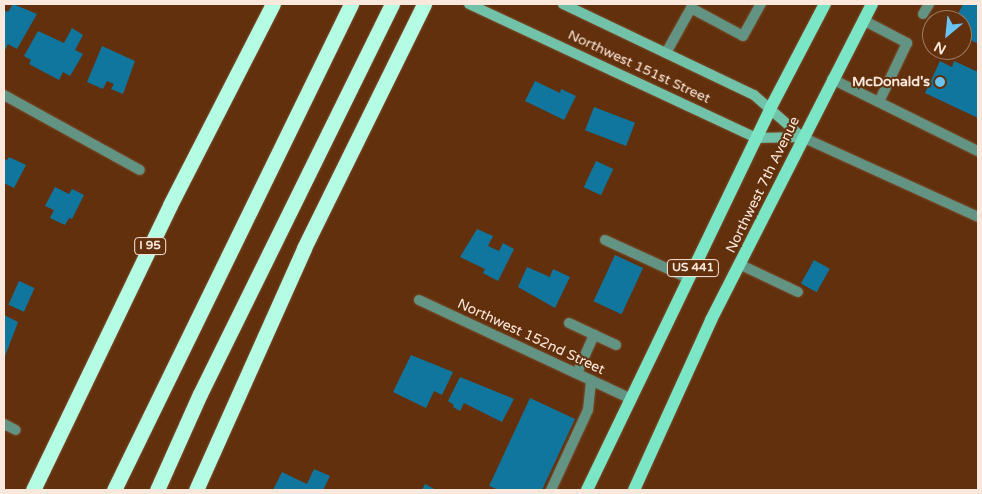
<!DOCTYPE html>
<html>
<head>
<meta charset="utf-8">
<style>
  body { margin:0 }
  #map { position:relative; width:982px; height:494px; overflow:hidden; background:#62300c; font-family:"Varela Round",sans-serif }
  div>[style] { position:absolute }
  .building>* { inset:0; background:#10769e; transform-origin:0 0 }
  .roads { filter:drop-shadow(0 0 1px #7a4d2d) drop-shadow(0 0 1px #7a4d2d) }
  .lane>* { height:10px; margin:-5px; padding:0 5px; transform-origin:5px; border-radius:5px; background:#629383 }
  .street>* { height:10px; margin:-5px; padding:0 5px; transform-origin:5px; border-radius:5px; background:#629383 }
  .secondary>* { height:10px; margin:-5px; padding:0 5px; transform-origin:5px; border-radius:5px; background:#71c2a9 }
  .primary>* { height:12px; margin:-6px; padding:0 6px; transform-origin:6px; border-radius:6px; background:#7be6c6 }
  .highway>* { height:15px; margin:-7.5px; padding:0 7.5px; transform-origin:7.5px; border-radius:7.5px; background:#b4fce4 }
  .dots>* { width:14px; height:14px; translate:-50% -50%; box-sizing:border-box; border:2px solid #62300c; border-radius:50% }
  span { translate:-50% -50%; white-space:nowrap; text-align:center; line-height:1.15; -webkit-text-stroke:4px #62300c; paint-order:stroke }
  .shield-label span { padding:1px 4px; background:#62300c; border:1px solid; border-radius:4px; -webkit-text-stroke-width:0 }
  .shield-label { font-size:12px; color:#fbe8dd; font-weight:700 }
  .street-label { font-size:14px; color:#fbe8dd }
  .poi-label { font-size:14px; color:#fbe8dd; font-weight:700 }
  .right { translate:-100% -50%; text-align:right }
  .frame { position:absolute; inset:0; border:5px solid #fbe8dd; pointer-events:none }
  .north { position:absolute; left:922px; top:10px; width:50px; height:50px; box-sizing:border-box; background:#62300c; border:1px solid #9f7a60; border-radius:50%; rotate:208deg; font-size:14px; font-weight:700; line-height:20px; text-align:center; color:#fbe8dd }
  .north::after { content:''; display:block; margin:auto; width:18px; height:22px; background:#69c4f1; clip-path:polygon(50% 0,100% 100%,50% 72%,0 100%) }
</style>
</head>
<body>
<div id="map">
  <div class="building">
    <i style="clip-path:polygon(13px 4px,37px 14px,17px 49px,8px 44px,4px 52px,4px 10px,8px 12px)"></i>
    <i style="clip-path:polygon(963px 4px,978px 4px,978px 44px,962px 35px,962px 20px,955px 20px)"></i>
    <i style="clip-path:polygon(72px 28px,83px 35px,75px 50px,83px 54px,70px 76px,63px 72px,59px 80px,29px 64px,31px 60px,24px 56px,38px 31px,64px 43px)"></i>
    <i style="clip-path:polygon(102px 46px,135px 61px,123px 94px,111px 89px,114px 84px,107px 81px,103px 89px,87px 82px)"></i>
    <i style="clip-path:polygon(940px 61px,952px 67px,954px 61px,978px 72px,978px 118px,925px 93px)"></i>
    <i style="clip-path:polygon(535px 81px,560px 93px,561px 89px,576px 96px,564px 120px,525px 101px)"></i>
    <i style="left:594px;top:107px;width:44px;height:25px;rotate:21deg"></i>
    <i style="clip-path:polygon(9px 157px,26px 165px,14px 188px,4px 183px,4px 159px,7px 160px)"></i>
    <i style="left:596px;top:161px;width:19px;height:29px;rotate:25deg"></i>
    <i style="clip-path:polygon(55px 187px,69px 194px,72px 189px,84px 195px,72px 219px,69px 218px,65px 225px,50px 218px,54px 210px,45px 206px)"></i>
    <i style="clip-path:polygon(477px 229px,493px 236px,488px 246px,499px 251px,503px 243px,514px 249px,498px 281px,483px 273px,485px 269px,460px 257px)"></i>
    <i style="left:615px;top:255px;width:31px;height:51px;rotate:25deg"></i>
    <i style="left:814px;top:260px;width:18px;height:27px;rotate:29deg"></i>
    <i style="clip-path:polygon(527px 267px,550px 277px,553px 269px,570px 277px,555px 308px,518px 287px)"></i>
    <i style="left:19px;top:281px;width:17px;height:26px;rotate:24deg"></i>
    <i style="clip-path:polygon(4px 315px,18px 322px,4px 359px)"></i>
    <i style="clip-path:polygon(411px 355px,453px 372px,442px 395px,434px 391px,426px 408px,393px 392px)"></i>
    <i style="clip-path:polygon(460px 377px,514px 399px,502px 422px,464px 403px,460px 411px,453px 407px,454px 405px,448px 401px)"></i>
    <i style="clip-path:polygon(530px 398px,575px 419px,542px 490px,499px 490px,489px 486px)"></i>
    <i style="clip-path:polygon(314px 469px,330px 476px,323px 490px,273px 490px,282px 472px,307px 484px)"></i>
    <i style="clip-path:polygon(425px 484px,436px 490px,422px 490px)"></i>
  </div>
  <div class="roads">
    <div class="lane">
      <i style="left:923px;top:14px;width:12px;rotate:-59deg"></i>
      <i style="left:863px;top:20px;width:50px;rotate:27.6deg"></i>
      <i style="left:907px;top:43px;width:65px;rotate:115.4deg"></i>
      <i style="left:666px;top:53px;width:51px;rotate:-60.9deg"></i>
      <i style="left:691px;top:8px;width:59px;rotate:28.3deg"></i>
      <i style="left:743px;top:36px;width:37px;rotate:-61deg"></i>
      <i style="left:832px;top:79px;width:163px;rotate:26.3deg"></i>
      <i style="left:605px;top:240px;width:91px;rotate:24.6deg"></i>
      <i style="left:741px;top:265px;width:63px;rotate:25.3deg"></i>
      <i style="left:569px;top:323px;width:52px;rotate:25.1deg"></i>
      <i style="left:577px;top:373px;width:42px;rotate:-65.9deg"></i>
      <i style="left:551px;top:490px;width:88px;rotate:-65.2deg"></i>
      <i style="left:588px;top:410px;width:30px;rotate:-84deg"></i>
    </div>
    <div class="street">
      <i style="left:4px;top:95px;width:155px;rotate:28.9deg"></i>
      <i style="left:802px;top:137px;width:193px;rotate:24.4deg"></i>
      <i style="left:419px;top:300px;width:234px;rotate:25deg"></i>
      <i style="left:4px;top:424px;width:13px;rotate:27deg"></i>
    </div>
    <div class="secondary">
      <i style="left:469px;top:4px;width:317px;rotate:25deg"></i>
      <i style="left:756px;top:138px;width:46px;rotate:-1.2deg"></i>
      <i style="left:563px;top:4px;width:212px;rotate:25.5deg"></i>
      <i style="left:754px;top:95px;width:64px;rotate:41.2deg"></i>
    </div>
    <div class="primary">
      <i style="left:587px;top:490px;width:423px;rotate:-64.3deg"></i>
      <i style="left:770px;top:109px;width:119px;rotate:-62.4deg"></i>
      <i style="left:634px;top:490px;width:187px;rotate:-65.6deg"></i>
      <i style="left:711px;top:320px;width:355px;rotate:-63deg"></i>
    </div>
    <div class="highway">
      <i style="left:33px;top:490px;width:316px;rotate:-64.3deg"></i>
      <i style="left:170px;top:205px;width:226px;rotate:-62.9deg"></i>
      <i style="left:114px;top:490px;width:541px;rotate:-64deg"></i>
      <i style="left:157px;top:490px;width:105px;rotate:-65.9deg"></i>
      <i style="left:200px;top:394px;width:435px;rotate:-63.8deg"></i>
      <i style="left:196px;top:490px;width:265px;rotate:-65.9deg"></i>
      <i style="left:304px;top:248px;width:272px;rotate:-63.8deg"></i>
    </div>
  </div>
  <div class="dots">
    <i style="left:940px;top:82px;background:#69c4f1"></i>
  </div>
  <div class="shield-label">
    <span style="left:150px;top:246px">I 95</span>
    <span style="left:693px;top:268px">US 441</span>
  </div>
  <div class="street-label">
    <span style="left:639px;top:67px;rotate:25deg">Northwest 151st Street</span>
    <span style="left:763px;top:185px;rotate:-64deg">Northwest 7th Avenue</span>
    <span style="left:531px;top:337px;rotate:25deg">Northwest 152nd Street</span>
  </div>
  <div class="poi-label">
    <span class="right" style="left:930px;top:82px">McDonald's</span>
  </div>
  <div class="frame"></div>
  <div class="north">N</div>
</div>
</body>
</html>
